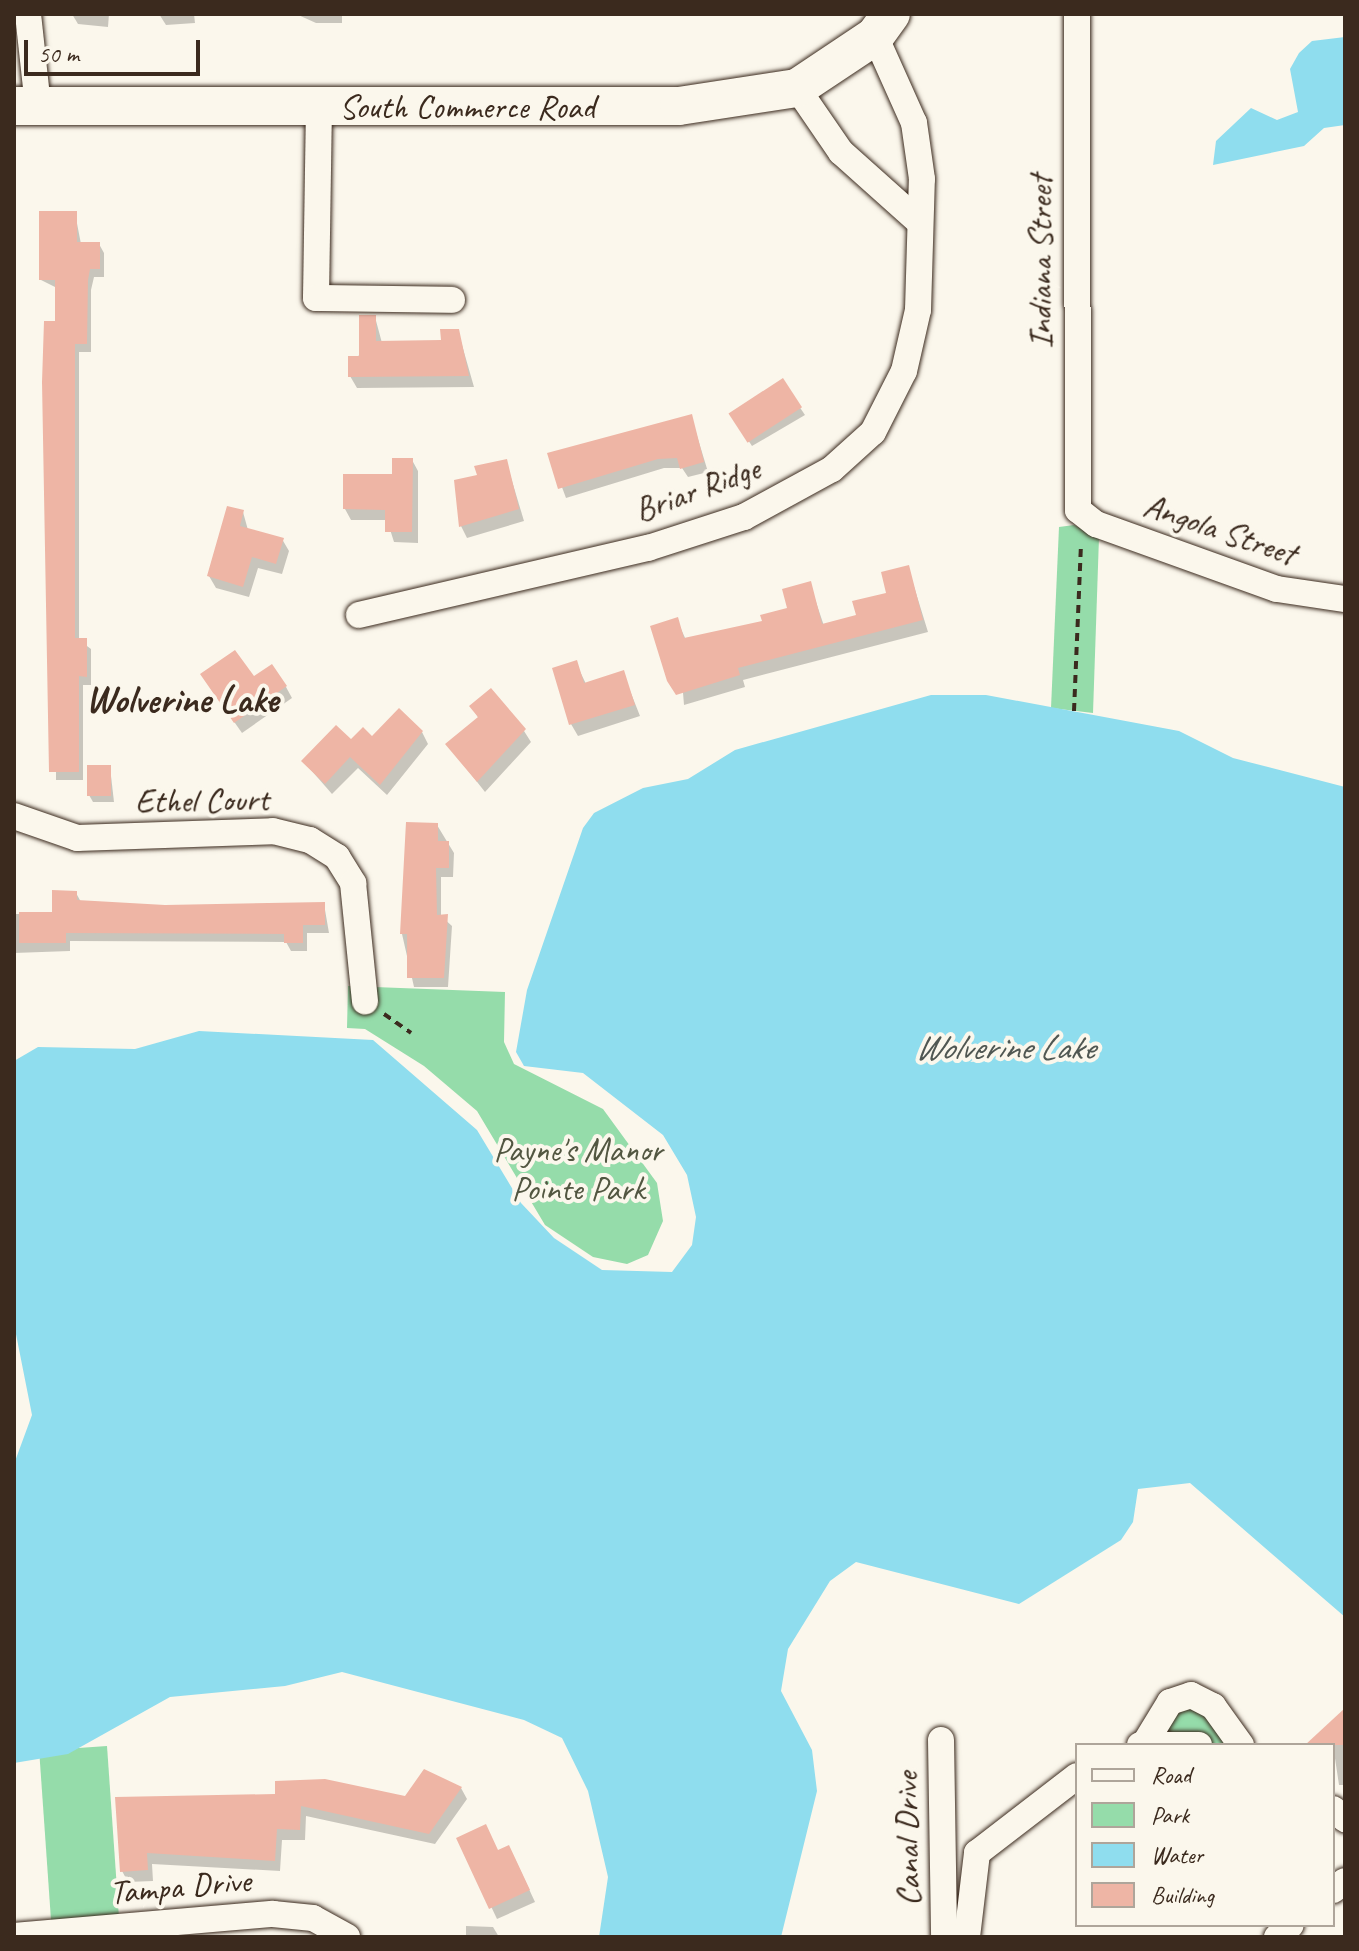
<!DOCTYPE html>
<html>
<head>
<meta charset="utf-8">
<style>
  body { margin:0 }
  #map { position:relative; width:1359px; height:1951px; overflow:hidden; background:#fbf7ec; font-family:Caveat,sans-serif }
  div>[style] { position:absolute }
  .green>* { inset:0; background:#95dcaa; transform-origin:0 0 }
  .water>* { inset:0; background:#8fddee }
  .shadow>* { inset:0; background:#0003 }
  .building>* { inset:0; background:#eeb5a5; transform-origin:0 0 }
  .path>* { height:4px; margin-top:-2px; transform-origin:0; background:repeating-linear-gradient(90deg,#3b2a1e 0 8px,transparent 0 14px) }
  .roads { filter:drop-shadow(0 0 2px #3b2a1e) drop-shadow(0 0 2px #3b2a1e) }
  .street>* { height:26px; margin:-13px; padding:0 13px; transform-origin:13px; border-radius:13px; background:#fbf7ec }
  .secondary>* { height:38px; margin:-19px; padding:0 19px; transform-origin:19px; border-radius:19px; background:#fbf7ec }
  span { translate:-50% -50%; white-space:nowrap; text-align:center; line-height:1.15; -webkit-text-stroke:8px #fbf7ec; paint-order:stroke }
  .street-label { font-size:34px; color:#3b2a1e }
  .park-label { font-size:34px; color:#525641 }
  .water-label { font-size:36px; color:#505752; font-style:italic }
  .quarter-label { font-size:38px; color:#3b2a1e; font-weight:700 }
  .frame { position:absolute; inset:0; border:16px solid #3b2a1e; pointer-events:none }
  .legend { position:absolute; left:1075px; top:1743px; width:260px; height:184px; box-sizing:border-box; background:#fbf7ec; border:2px solid #aea59a; margin:0; padding:10px 14px; list-style:none; font-size:24px; color:#3b2a1e }
  .legend li { display:flex; align-items:center; gap:16px; height:40px }
  .legend b { width:40px; border:2px solid #aea59a }
  .scale { position:absolute; left:24px; top:40px; width:176px; height:36px; box-sizing:border-box; border:4px solid #3b2a1e; border-top:0; padding-left:10px; font-size:24px; line-height:28px; white-space:nowrap; color:#3b2a1e; -webkit-text-stroke:6px #fbf7ec; paint-order:stroke }
</style>
</head>
<body>
<div id="map">
  <div class="green">
    <i style="clip-path:polygon(1074px 525px,1099px 537px,1093px 713px,1051px 708px,1059px 527px)"></i>
    <i style="clip-path:polygon(348px 986px,505px 992px,504px 1042px,514px 1064px,603px 1109px,657px 1183px,663px 1221px,648px 1255px,627px 1264px,593px 1257px,545px 1225px,477px 1111px,424px 1066px,365px 1029px,347px 1028px)"></i>
    <i style="clip-path:polygon(1194px 1706px,1238px 1745px,1157px 1745px,1176px 1710px)"></i>
    <i style="left:107px;top:1746px;width:173px;height:68px;rotate:86deg"></i>
  </div>
  <div class="water">
    <i style="clip-path:polygon(1345px 37px,1345px 125px,1324px 128px,1304px 146px,1213px 165px,1216px 141px,1251px 108px,1277px 120px,1298px 112px,1290px 69px,1299px 53px,1312px 41px)"></i>
    <i style="clip-path:polygon(931px 695px,986px 695px,1179px 731px,1233px 758px,1345px 787px,1345px 1617px,1190px 1483px,1138px 1489px,1133px 1522px,1121px 1540px,1019px 1604px,856px 1562px,830px 1581px,788px 1649px,781px 1691px,812px 1750px,817px 1791px,781px 1937px,599px 1937px,608px 1877px,588px 1791px,562px 1738px,524px 1720px,342px 1672px,285px 1686px,170px 1697px,68px 1754px,14px 1763px,14px 1464px,32px 1415px,14px 1324px,14px 1061px,38px 1047px,135px 1049px,199px 1031px,373px 1040px,477px 1130px,521px 1203px,554px 1238px,602px 1270px,672px 1272px,692px 1245px,696px 1217px,687px 1175px,663px 1135px,583px 1073px,524px 1066px,516px 1052px,527px 990px,583px 828px,594px 813px,643px 788px,688px 779px,735px 750px)"></i>
  </div>
  <div class="shadow">
    <i style="clip-path:polygon(72px 14px,109px 14px,108px 27px,78px 24px)"></i>
    <i style="clip-path:polygon(159px 14px,194px 14px,195px 23px,166px 25px)"></i>
    <i style="clip-path:polygon(296px 14px,342px 14px,342px 23px,316px 23px)"></i>
    <i style="clip-path:polygon(512px 14px,550px 14px,550px 16px)"></i>
    <i style="clip-path:polygon(75px 213px,81px 244px,99px 244px,104px 253px,104px 277px,94px 277px,91px 290px,91px 352px,79px 352px,79px 640px,91px 649px,91px 685px,83px 685px,83px 780px,56px 780px,57px 288px,41px 280px)"></i>
    <i style="clip-path:polygon(375px 317px,382px 343px,443px 342px,458px 331px,474px 387px,357px 388px,350px 376px)"></i>
    <i style="clip-path:polygon(782px 381px,805px 415px,752px 446px,736px 422px)"></i>
    <i style="clip-path:polygon(691px 416px,708px 472px,688px 477px,682px 468px,664px 468px,566px 498px,550px 455px)"></i>
    <i style="clip-path:polygon(412px 460px,418px 471px,418px 543px,394px 542px,387px 520px,351px 520px,345px 509px)"></i>
    <i style="clip-path:polygon(506px 461px,524px 521px,467px 538px,461px 526px,479px 476px)"></i>
    <i style="clip-path:polygon(243px 512px,248px 530px,282px 539px,289px 551px,282px 574px,258px 568px,249px 597px,216px 588px,209px 576px)"></i>
    <i style="clip-path:polygon(908px 567px,928px 632px,743px 680px,745px 687px,684px 705px,677px 620px,686px 640px,764px 623px,790px 610px,810px 584px,824px 626px,858px 616px,889px 594px)"></i>
    <i style="clip-path:polygon(576px 663px,586px 684px,623px 673px,640px 716px,578px 736px,571px 724px)"></i>
    <i style="clip-path:polygon(253px 679px,286px 687px,292px 698px,242px 733px,209px 686px)"></i>
    <i style="clip-path:polygon(472px 707px,524px 731px,531px 742px,485px 792px,448px 745px,479px 719px)"></i>
    <i style="clip-path:polygon(422px 732px,428px 744px,387px 795px,358px 768px,332px 794px,304px 762px,351px 741px)"></i>
    <i style="clip-path:polygon(110px 767px,114px 802px,93px 802px,89px 795px)"></i>
    <i style="clip-path:polygon(437px 825px,454px 853px,453px 877px,441px 877px,441px 916px,452px 926px,448px 987px,414px 987px,402px 934px)"></i>
    <i style="clip-path:polygon(76px 893px,81px 902px,165px 907px,324px 904px,329px 933px,307px 933px,307px 951px,291px 951px,286px 942px,70px 941px,70px 951px,14px 953px,14px 914px,54px 914px)"></i>
    <i style="clip-path:polygon(1345px 1711px,1345px 1785px,1339px 1785px,1333px 1745px,1316px 1745px)"></i>
    <i style="clip-path:polygon(461px 1788px,467px 1799px,435px 1844px,306px 1816px,305px 1840px,282px 1840px,280px 1871px,152px 1864px,153px 1881px,128px 1882px,122px 1871px,118px 1799px,406px 1798px)"></i>
    <i style="clip-path:polygon(459px 1839px,515px 1859px,535px 1902px,497px 1919px)"></i>
    <i style="clip-path:polygon(466px 1926px,493px 1927px,499px 1937px,466px 1937px)"></i>
  </div>
  <div class="building">
    <i style="clip-path:polygon(39px 211px,77px 211px,77px 242px,100px 242px,100px 269px,90px 269px,88px 280px,87px 344px,75px 344px,75px 638px,87px 638px,87px 677px,79px 676px,79px 772px,49px 772px,42px 382px,44px 321px,55px 321px,55px 280px,39px 280px)"></i>
    <i style="clip-path:polygon(359px 315px,376px 315px,376px 341px,441px 340px,440px 329px,459px 329px,469px 376px,348px 377px,348px 356px,359px 356px)"></i>
    <i style="left:783px;top:378px;width:35px;height:65px;rotate:57deg"></i>
    <i style="clip-path:polygon(692px 414px,704px 462px,680px 469px,677px 458px,658px 459px,558px 489px,547px 453px)"></i>
    <i style="clip-path:polygon(392px 458px,413px 458px,412px 532px,385px 532px,385px 510px,343px 509px,343px 474px,392px 474px)"></i>
    <i style="clip-path:polygon(507px 459px,519px 509px,459px 527px,454px 480px,477px 475px,474px 466px)"></i>
    <i style="clip-path:polygon(227px 506px,244px 510px,240px 526px,284px 538px,276px 564px,252px 557px,243px 587px,207px 576px)"></i>
    <i style="clip-path:polygon(909px 565px,923px 620px,738px 668px,740px 675px,676px 695px,667px 681px,650px 626px,678px 617px,684px 638px,762px 621px,760px 615px,787px 608px,782px 589px,811px 581px,822px 624px,856px 615px,852px 601px,886px 593px,881px 572px)"></i>
    <i style="clip-path:polygon(235px 650px,254px 676px,272px 664px,287px 686px,234px 723px,200px 674px)"></i>
    <i style="clip-path:polygon(577px 660px,584px 683px,624px 670px,635px 705px,569px 725px,552px 668px)"></i>
    <i style="clip-path:polygon(491px 688px,526px 729px,477px 782px,445px 744px,478px 717px,469px 706px)"></i>
    <i style="clip-path:polygon(399px 708px,423px 731px,380px 785px,350px 757px,325px 784px,301px 761px,336px 725px,351px 739px,363px 727px,372px 736px)"></i>
    <i style="left:87px;top:765px;width:24px;height:31px"></i>
    <i style="clip-path:polygon(406px 822px,438px 823px,438px 841px,449px 841px,449px 868px,436px 868px,437px 915px,448px 914px,444px 978px,407px 978px,407px 934px,400px 934px)"></i>
    <i style="clip-path:polygon(52px 890px,77px 891px,77px 900px,165px 905px,325px 902px,325px 925px,303px 925px,303px 943px,284px 943px,284px 934px,66px 933px,66px 943px,19px 943px,19px 912px,52px 912px)"></i>
    <i style="clip-path:polygon(1345px 1708px,1345px 1745px,1305px 1745px)"></i>
    <i style="clip-path:polygon(424px 1769px,462px 1787px,429px 1834px,301px 1806px,300px 1830px,277px 1829px,275px 1861px,147px 1853px,148px 1870px,120px 1872px,115px 1797px,275px 1794px,275px 1781px,325px 1779px,405px 1796px)"></i>
    <i style="clip-path:polygon(486px 1824px,498px 1850px,509px 1845px,530px 1890px,489px 1909px,456px 1838px)"></i>
  </div>
  <div class="path">
    <i style="left:1074px;top:711px;width:167px;rotate:-87.6deg"></i>
    <i style="left:384px;top:1014px;width:33px;rotate:35deg"></i>
  </div>
  <div class="roads">
    <div class="street">
      <i style="left:28px;top:14px;width:93px;rotate:83.8deg"></i>
      <i style="left:1077px;top:14px;width:496px;rotate:89.9deg"></i>
      <i style="left:1078px;top:510px;width:23px;rotate:38deg"></i>
      <i style="left:1096px;top:524px;width:192px;rotate:19.8deg"></i>
      <i style="left:1277px;top:589px;width:69px;rotate:8.4deg"></i>
      <i style="left:797px;top:88px;width:78px;rotate:55.5deg"></i>
      <i style="left:841px;top:152px;width:102px;rotate:41.8deg"></i>
      <i style="left:319px;top:106px;width:192px;rotate:90.9deg"></i>
      <i style="left:316px;top:298px;width:136px;rotate:0.8deg"></i>
      <i style="left:359px;top:615px;width:297px;rotate:-13.1deg"></i>
      <i style="left:648px;top:548px;width:101px;rotate:-17.9deg"></i>
      <i style="left:744px;top:517px;width:100px;rotate:-28.6deg"></i>
      <i style="left:832px;top:469px;width:55px;rotate:-42.1deg"></i>
      <i style="left:873px;top:432px;width:68px;rotate:-63.1deg"></i>
      <i style="left:904px;top:371px;width:63px;rotate:-77.1deg"></i>
      <i style="left:918px;top:310px;width:131px;rotate:-88.3deg"></i>
      <i style="left:922px;top:179px;width:57px;rotate:-98.1deg"></i>
      <i style="left:914px;top:123px;width:95px;rotate:-114.1deg"></i>
      <i style="left:14px;top:816px;width:67px;rotate:19.2deg"></i>
      <i style="left:77px;top:838px;width:196px;rotate:-2deg"></i>
      <i style="left:273px;top:831px;width:38px;rotate:14deg"></i>
      <i style="left:310px;top:840px;width:32px;rotate:32deg"></i>
      <i style="left:337px;top:857px;width:31px;rotate:58deg"></i>
      <i style="left:353px;top:883px;width:119px;rotate:84.2deg"></i>
      <i style="left:941px;top:1740px;width:197px;rotate:89.1deg"></i>
      <i style="left:1145px;top:1743px;width:48px;rotate:-58.6deg"></i>
      <i style="left:1170px;top:1702px;width:22px;rotate:-18deg"></i>
      <i style="left:1191px;top:1695px;width:25px;rotate:27deg"></i>
      <i style="left:1213px;top:1706px;width:48px;rotate:54.3deg"></i>
      <i style="left:1140px;top:1745px;width:59px"></i>
      <i style="left:1333px;top:1809px;width:16px;rotate:40deg"></i>
      <i style="left:1333px;top:1890px;width:15px;rotate:-37deg"></i>
      <i style="left:14px;top:1936px;width:260px;rotate:-4.9deg"></i>
      <i style="left:273px;top:1914px;width:40px;rotate:5.7deg"></i>
      <i style="left:313px;top:1918px;width:39px;rotate:29deg"></i>
      <i style="left:967px;top:1937px;width:85px;rotate:-83.2deg"></i>
      <i style="left:977px;top:1853px;width:126px;rotate:-37.6deg"></i>
      <i style="left:1277px;top:1937px;width:18px;rotate:-41deg"></i>
    </div>
    <div class="secondary">
      <i style="left:14px;top:106px;width:665px"></i>
      <i style="left:679px;top:106px;width:119px;rotate:-8.7deg"></i>
      <i style="left:797px;top:88px;width:94px;rotate:-33.7deg"></i>
      <i style="left:875px;top:36px;width:27px;rotate:-54deg"></i>
    </div>
  </div>
  <div class="street-label">
    <span style="left:467px;top:107px">South Commerce Road</span>
    <span style="left:1040px;top:262px;rotate:-90deg">Indiana Street</span>
    <span style="left:697px;top:489px;rotate:-20deg">Briar Ridge</span>
    <span style="left:1220px;top:529px;rotate:19deg">Angola Street</span>
    <span style="left:202px;top:800px;rotate:-1deg">Ethel Court</span>
    <span style="left:907px;top:1839px;rotate:-91deg">Canal Drive</span>
    <span style="left:180px;top:1886px;rotate:-5deg">Tampa Drive</span>
  </div>
  <div class="park-label">
    <span style="left:578px;top:1169px">Payne's Manor<br>Pointe Park</span>
  </div>
  <div class="water-label">
    <span style="left:1004px;top:1048px">Wolverine Lake</span>
  </div>
  <div class="quarter-label">
    <span style="left:182px;top:700px">Wolverine Lake</span>
  </div>
  <div class="frame"></div>
  <ul class="legend">
  <li><b style="height:10px;background:#fbf7ec"></b>Road</li>
  <li><b style="height:22px;background:#95dcaa"></b>Park</li>
  <li><b style="height:22px;background:#8fddee"></b>Water</li>
  <li><b style="height:22px;background:#eeb5a5"></b>Building</li>
  </ul>
  <div class="scale">50 m</div>
</div>
</body>
</html>
